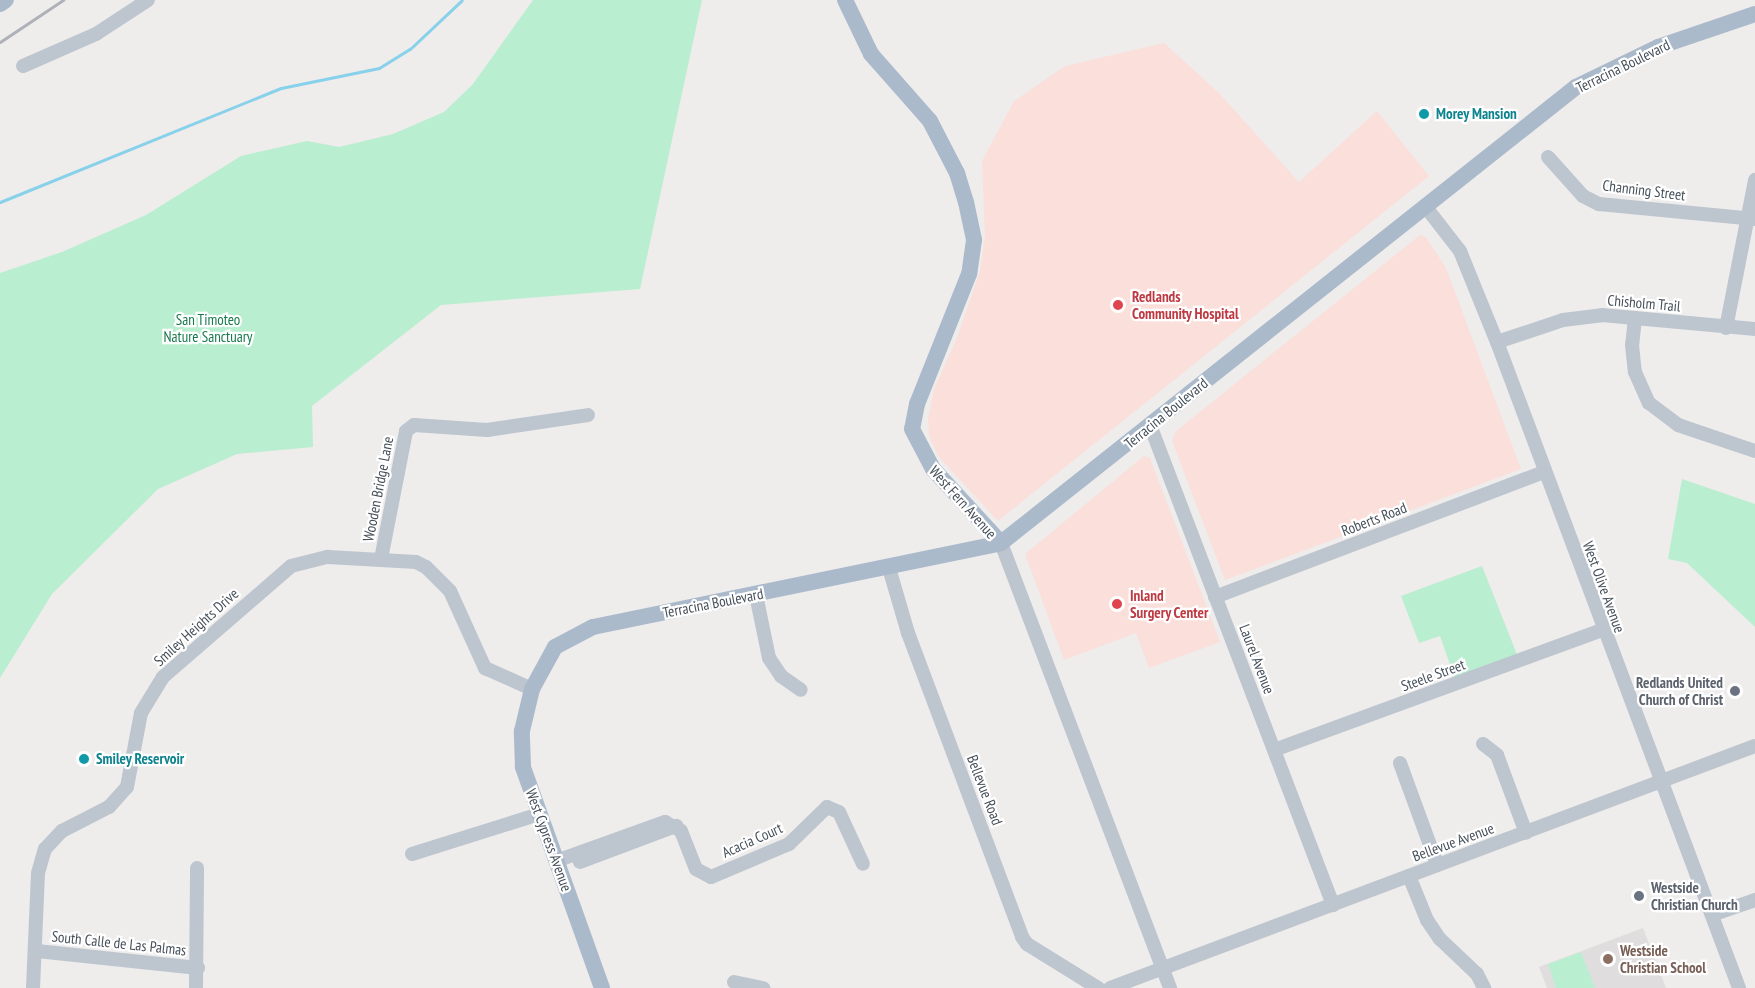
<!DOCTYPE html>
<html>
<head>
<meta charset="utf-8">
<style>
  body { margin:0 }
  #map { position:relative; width:1755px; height:988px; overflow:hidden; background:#efecec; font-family:"PT Sans Narrow",sans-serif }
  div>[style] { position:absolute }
  .education>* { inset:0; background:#e0ddde }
  .medical>* { inset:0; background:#fadfdb }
  .green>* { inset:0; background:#b9eed0 }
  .stream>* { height:3px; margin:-1.5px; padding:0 1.5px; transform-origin:1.5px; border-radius:1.5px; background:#87d1ea }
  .minor>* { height:14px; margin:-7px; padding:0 7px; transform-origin:7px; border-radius:7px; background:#bdc6cf }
  .major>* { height:16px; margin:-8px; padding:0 8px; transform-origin:8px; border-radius:8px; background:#abbacb }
  .rail>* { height:3px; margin:-1.5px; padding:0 1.5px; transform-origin:1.5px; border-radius:1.5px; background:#aeb1b7 }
  .dots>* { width:16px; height:16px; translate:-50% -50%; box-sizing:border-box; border:3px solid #fff; border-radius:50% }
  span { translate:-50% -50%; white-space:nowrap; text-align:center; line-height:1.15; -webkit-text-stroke:4.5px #fff; paint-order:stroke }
  .street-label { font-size:15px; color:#454f59 }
  .culture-label { font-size:15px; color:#0d838f; font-weight:700 }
  .left { translate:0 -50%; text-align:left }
  .health-label { font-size:15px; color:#be3a42; font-weight:700 }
  .park-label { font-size:15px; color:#17794c }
  .worship-label { font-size:15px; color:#5b616d; font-weight:700 }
  .right { translate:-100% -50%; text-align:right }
  .education-label { font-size:15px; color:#785e54; font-weight:700 }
</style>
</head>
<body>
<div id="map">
  <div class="education">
    <i style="clip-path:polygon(1643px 928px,1666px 988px,1547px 988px,1539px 967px)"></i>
  </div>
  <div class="medical">
    <i style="clip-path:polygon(1164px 43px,1219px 93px,1299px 182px,1377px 111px,1429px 176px,998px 521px,938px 456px,929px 436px,928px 418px,934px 389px,957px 338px,980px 271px,985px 237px,982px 161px,1014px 101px,1065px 66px)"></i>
    <i style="clip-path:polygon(1420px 235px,1426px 237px,1446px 268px,1521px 469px,1225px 580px,1172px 441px,1176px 431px)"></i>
    <i style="clip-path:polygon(1144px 456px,1150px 458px,1220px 642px,1149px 668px,1136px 633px,1064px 660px,1025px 554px)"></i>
  </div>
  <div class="green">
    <i style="clip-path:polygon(533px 0,702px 0,640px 289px,441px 305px,312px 406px,313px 447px,237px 454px,158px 489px,52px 594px,0 678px,0 273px,62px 252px,146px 215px,241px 156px,307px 141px,339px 147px,393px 134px,444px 112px,473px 84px)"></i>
    <i style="clip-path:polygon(1682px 479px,1755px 504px,1755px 627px,1687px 563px,1668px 559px)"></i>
    <i style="clip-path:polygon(1482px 566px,1518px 657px,1455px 679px,1440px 636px,1419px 643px,1401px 596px)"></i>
    <i style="clip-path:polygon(1581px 952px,1595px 988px,1556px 988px,1548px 964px)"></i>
  </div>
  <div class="stream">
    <i style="left:0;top:202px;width:303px;rotate:-22.1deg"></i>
    <i style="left:281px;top:88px;width:100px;rotate:-11.5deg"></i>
    <i style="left:379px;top:68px;width:36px;rotate:-32deg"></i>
    <i style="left:410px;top:49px;width:71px;rotate:-43.3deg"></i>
  </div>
  <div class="minor">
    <i style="left:23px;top:66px;width:80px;rotate:-23.7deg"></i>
    <i style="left:96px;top:34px;width:62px;rotate:-33.2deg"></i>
    <i style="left:1548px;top:157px;width:52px;rotate:48.1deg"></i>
    <i style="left:1583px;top:196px;width:18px;rotate:27deg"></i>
    <i style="left:1599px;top:204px;width:157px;rotate:5.5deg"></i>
    <i style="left:1425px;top:206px;width:57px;rotate:52.1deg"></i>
    <i style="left:1460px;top:251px;width:98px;rotate:67.9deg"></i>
    <i style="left:1497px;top:342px;width:690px;rotate:69.46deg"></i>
    <i style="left:1635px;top:318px;width:27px;rotate:96deg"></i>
    <i style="left:1632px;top:345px;width:27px;rotate:84deg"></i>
    <i style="left:1635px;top:372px;width:34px;rotate:66deg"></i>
    <i style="left:1649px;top:403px;width:36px;rotate:37deg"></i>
    <i style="left:1678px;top:425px;width:81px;rotate:18.7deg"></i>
    <i style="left:1726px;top:328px;width:151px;rotate:-78.9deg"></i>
    <i style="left:1497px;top:342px;width:70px;rotate:-18.4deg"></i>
    <i style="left:1563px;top:320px;width:39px;rotate:-7deg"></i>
    <i style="left:1602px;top:315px;width:154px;rotate:5.2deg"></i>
    <i style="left:1150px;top:425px;width:514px;rotate:69.13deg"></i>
    <i style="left:1001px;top:543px;width:476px;rotate:69.2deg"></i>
    <i style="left:381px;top:559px;width:130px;rotate:-78.9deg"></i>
    <i style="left:406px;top:431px;width:10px;rotate:-37deg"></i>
    <i style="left:414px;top:425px;width:73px;rotate:3.9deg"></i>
    <i style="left:487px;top:430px;width:102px;rotate:-8.4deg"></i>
    <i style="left:889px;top:568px;width:68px;rotate:73.7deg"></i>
    <i style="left:908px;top:633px;width:325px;rotate:69.4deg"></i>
    <i style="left:1022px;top:937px;width:9px;rotate:54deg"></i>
    <i style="left:1027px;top:944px;width:84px;rotate:31.8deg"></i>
    <i style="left:756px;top:595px;width:64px;rotate:78.3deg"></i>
    <i style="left:769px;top:658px;width:22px;rotate:56deg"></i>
    <i style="left:781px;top:676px;width:24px;rotate:35deg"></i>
    <i style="left:1215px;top:597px;width:352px;rotate:-20.8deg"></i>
    <i style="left:1483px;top:744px;width:18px;rotate:38deg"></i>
    <i style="left:1497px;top:755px;width:83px;rotate:69.6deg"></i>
    <i style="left:1274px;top:750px;width:349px;rotate:-20.1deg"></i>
    <i style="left:1400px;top:763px;width:108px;rotate:69.9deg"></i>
    <i style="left:412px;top:854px;width:134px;rotate:-17.4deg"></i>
    <i style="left:556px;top:861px;width:116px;rotate:-19.7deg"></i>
    <i style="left:665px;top:822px;width:18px;rotate:29deg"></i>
    <i style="left:681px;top:831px;width:41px;rotate:68.5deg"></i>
    <i style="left:696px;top:869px;width:17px;rotate:28deg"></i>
    <i style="left:711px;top:877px;width:85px;rotate:-22.9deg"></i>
    <i style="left:789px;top:844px;width:53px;rotate:-44.2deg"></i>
    <i style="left:827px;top:807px;width:13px;rotate:23deg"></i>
    <i style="left:839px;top:812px;width:57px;rotate:65.2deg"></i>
    <i style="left:580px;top:862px;width:103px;rotate:-20.6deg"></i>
    <i style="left:1409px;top:876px;width:48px;rotate:67.8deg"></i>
    <i style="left:1427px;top:920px;width:23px;rotate:56deg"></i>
    <i style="left:1440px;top:939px;width:51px;rotate:43.4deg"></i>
    <i style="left:1477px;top:974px;width:16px;rotate:63deg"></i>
    <i style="left:1712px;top:915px;width:46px;rotate:-19.2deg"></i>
    <i style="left:37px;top:951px;width:162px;rotate:6deg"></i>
    <i style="left:734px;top:982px;width:30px;rotate:12deg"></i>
    <i style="left:33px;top:988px;width:115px;rotate:-87.5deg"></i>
    <i style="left:38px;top:873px;width:25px;rotate:-74deg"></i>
    <i style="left:45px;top:849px;width:25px;rotate:-47deg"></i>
    <i style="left:62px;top:831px;width:53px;rotate:-27.1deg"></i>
    <i style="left:109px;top:807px;width:27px;rotate:-48deg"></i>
    <i style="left:127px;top:787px;width:75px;rotate:-79.3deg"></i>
    <i style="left:141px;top:713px;width:42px;rotate:-58.6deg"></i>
    <i style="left:163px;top:677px;width:169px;rotate:-40.9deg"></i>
    <i style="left:291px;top:566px;width:38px;rotate:-14deg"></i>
    <i style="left:328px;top:557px;width:88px;rotate:3.3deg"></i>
    <i style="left:416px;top:562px;width:11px;rotate:27deg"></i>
    <i style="left:426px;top:567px;width:34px;rotate:45deg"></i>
    <i style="left:450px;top:591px;width:85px;rotate:65.6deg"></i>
    <i style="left:485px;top:668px;width:51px;rotate:24.1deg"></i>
    <i style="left:196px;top:988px;width:120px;rotate:-89.5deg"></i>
    <i style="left:1110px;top:988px;width:689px;rotate:-20.57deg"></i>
  </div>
  <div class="major">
    <i style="left:845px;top:0;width:60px;rotate:64.3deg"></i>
    <i style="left:871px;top:54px;width:89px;rotate:48.6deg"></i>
    <i style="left:930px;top:121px;width:59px;rotate:62.6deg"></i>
    <i style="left:957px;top:173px;width:30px;rotate:73deg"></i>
    <i style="left:966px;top:202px;width:39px;rotate:78deg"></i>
    <i style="left:974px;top:240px;width:34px;rotate:98deg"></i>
    <i style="left:969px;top:274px;width:140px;rotate:111.8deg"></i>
    <i style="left:917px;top:404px;width:25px;rotate:101deg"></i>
    <i style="left:912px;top:429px;width:45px;rotate:62.3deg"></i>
    <i style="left:933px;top:469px;width:100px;rotate:47.4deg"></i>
    <i style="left:0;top:4px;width:7px;rotate:-34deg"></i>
    <i style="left:602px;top:988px;width:235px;rotate:-109.7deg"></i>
    <i style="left:523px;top:767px;width:36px;rotate:-92deg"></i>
    <i style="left:522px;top:731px;width:43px;rotate:-76.6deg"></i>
    <i style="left:532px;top:689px;width:48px;rotate:-61.3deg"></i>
    <i style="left:555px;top:647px;width:43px;rotate:-27.8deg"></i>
    <i style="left:593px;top:627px;width:417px;rotate:-11.6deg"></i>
    <i style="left:1001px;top:543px;width:734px;rotate:-38.42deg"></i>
    <i style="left:1576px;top:87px;width:91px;rotate:-26deg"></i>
    <i style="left:1658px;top:47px;width:102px;rotate:-18.8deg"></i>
  </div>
  <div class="rail">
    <i style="left:0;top:42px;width:76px;rotate:-33.7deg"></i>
  </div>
  <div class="dots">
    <i style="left:1424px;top:114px;background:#0f9aa8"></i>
    <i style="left:1118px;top:305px;background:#e0444e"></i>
    <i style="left:1117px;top:604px;background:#e0444e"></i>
    <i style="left:1735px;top:691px;background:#6b7280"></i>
    <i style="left:84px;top:759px;background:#0f9aa8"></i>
    <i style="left:1639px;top:896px;background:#6b7280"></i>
    <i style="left:1608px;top:959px;background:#8d6e63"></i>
  </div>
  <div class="street-label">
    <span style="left:1623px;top:66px;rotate:-26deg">Terracina Boulevard</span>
    <span style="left:1644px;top:190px;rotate:7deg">Channing Street</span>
    <span style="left:1644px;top:303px;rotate:5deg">Chisholm Trail</span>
    <span style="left:1166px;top:413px;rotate:-39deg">Terracina Boulevard</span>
    <span style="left:378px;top:489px;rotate:-79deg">Wooden Bridge Lane</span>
    <span style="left:963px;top:502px;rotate:48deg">West Fern Avenue</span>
    <span style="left:1374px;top:519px;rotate:-21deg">Roberts Road</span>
    <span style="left:1604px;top:587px;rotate:70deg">West Olive Avenue</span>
    <span style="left:713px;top:603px;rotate:-11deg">Terracina Boulevard</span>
    <span style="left:196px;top:627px;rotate:-42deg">Smiley Heights Drive</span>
    <span style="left:1257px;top:659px;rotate:69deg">Laurel Avenue</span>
    <span style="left:1433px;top:675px;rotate:-20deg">Steele Street</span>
    <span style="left:985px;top:790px;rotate:69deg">Bellevue Road</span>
    <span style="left:549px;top:840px;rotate:70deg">West Cypress Avenue</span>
    <span style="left:752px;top:840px;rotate:-24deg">Acacia Court</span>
    <span style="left:1453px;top:842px;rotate:-20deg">Bellevue Avenue</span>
    <span style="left:119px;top:943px;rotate:6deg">South Calle de Las Palmas</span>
  </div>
  <div class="culture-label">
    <span class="left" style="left:1436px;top:114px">Morey Mansion</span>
    <span class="left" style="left:96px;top:759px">Smiley Reservoir</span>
  </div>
  <div class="health-label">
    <span class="left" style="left:1132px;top:305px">Redlands<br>Community Hospital</span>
    <span class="left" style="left:1130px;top:604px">Inland<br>Surgery Center</span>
  </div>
  <div class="park-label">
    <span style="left:208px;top:328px">San Timoteo<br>Nature Sanctuary</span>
  </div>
  <div class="worship-label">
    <span class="right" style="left:1723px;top:691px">Redlands United<br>Church of Christ</span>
    <span class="left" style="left:1651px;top:896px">Westside<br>Christian Church</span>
  </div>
  <div class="education-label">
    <span class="left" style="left:1620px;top:959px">Westside<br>Christian School</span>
  </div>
</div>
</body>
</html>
